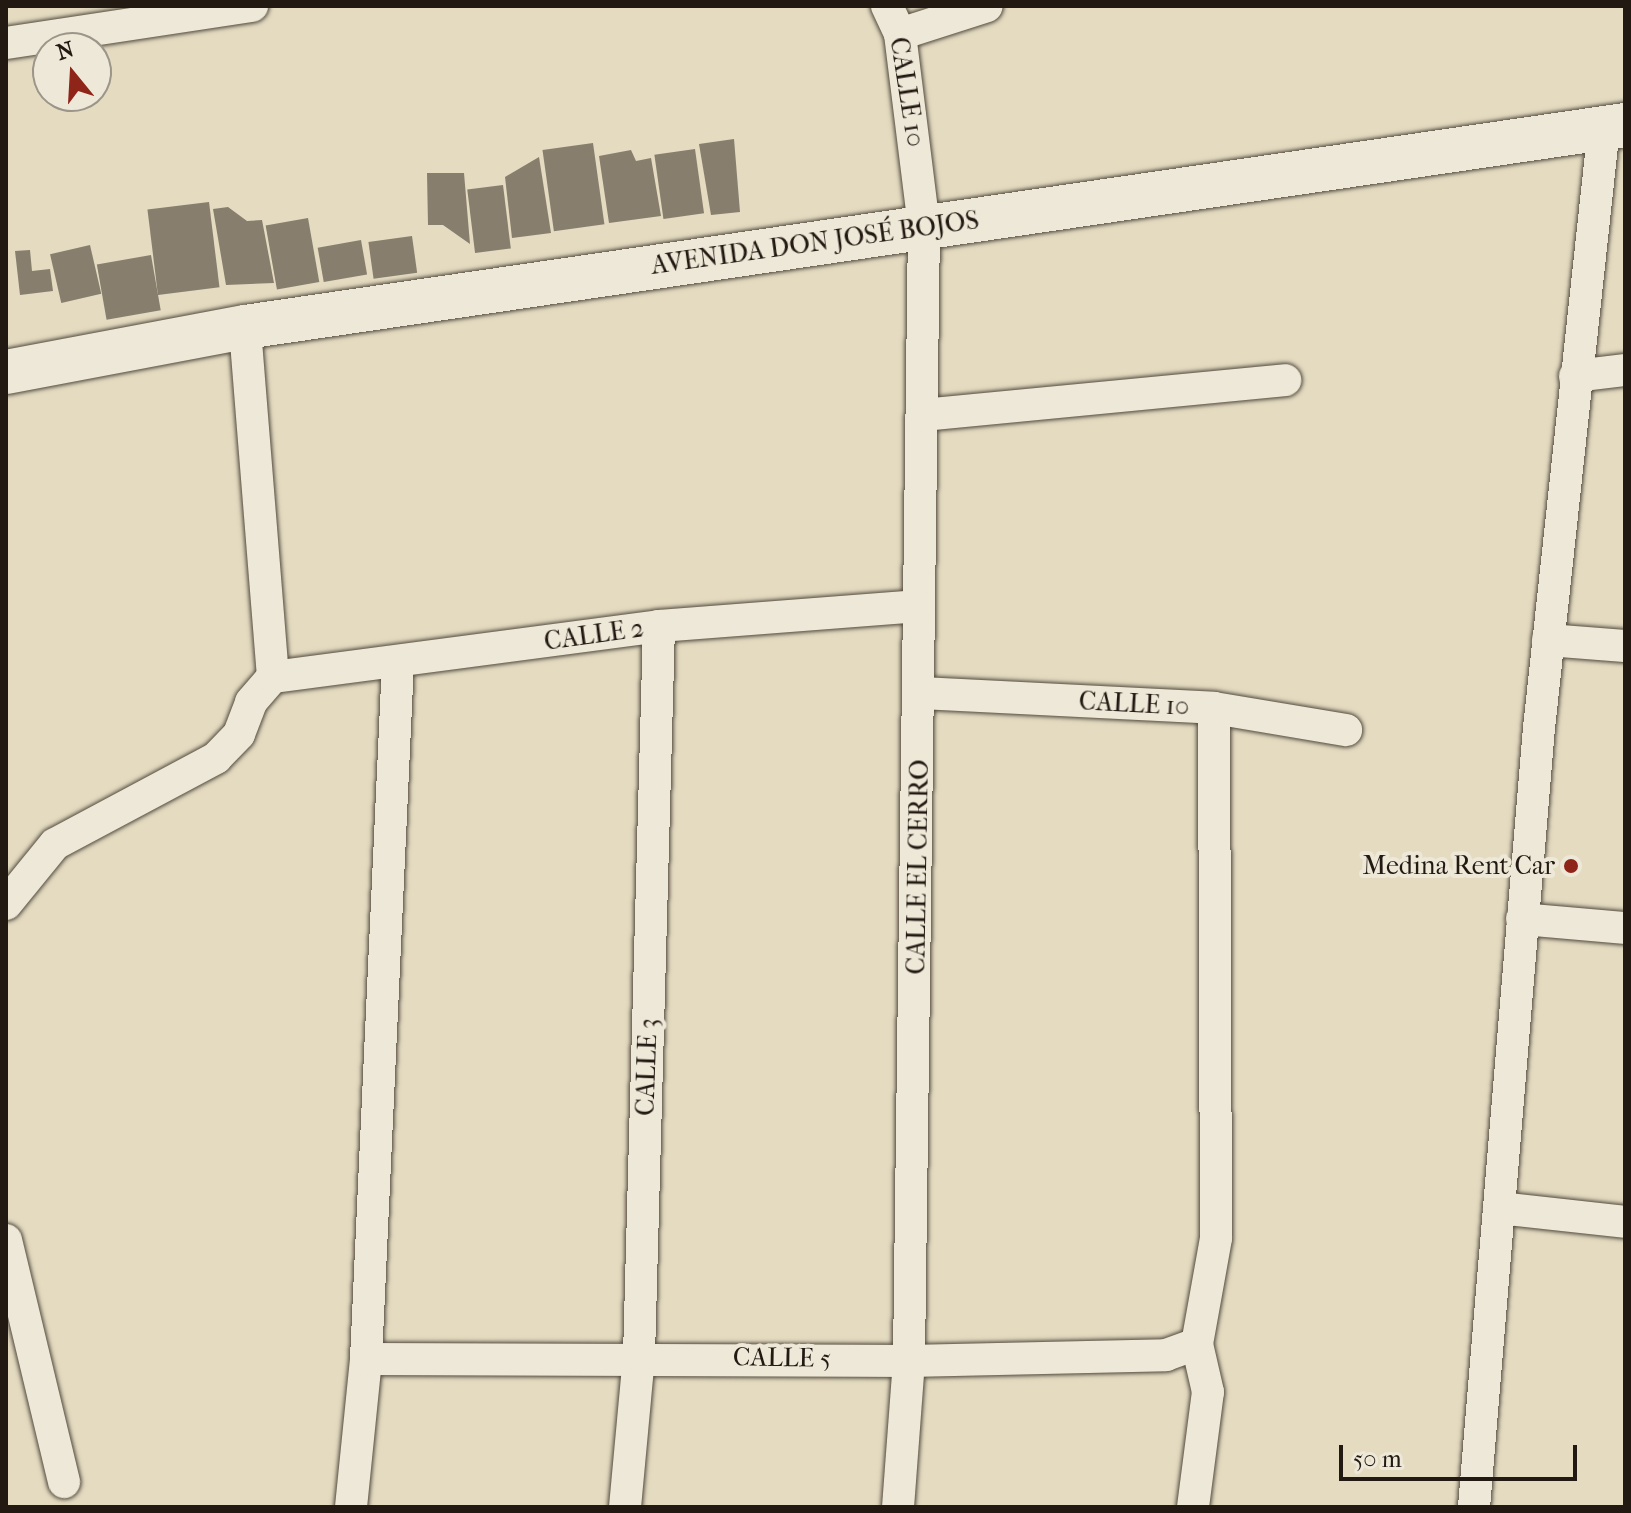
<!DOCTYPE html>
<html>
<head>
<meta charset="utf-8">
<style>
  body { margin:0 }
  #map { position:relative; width:1631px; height:1513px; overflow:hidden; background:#e4dbc1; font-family:"IM FELL French Canon",serif }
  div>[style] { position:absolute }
  .building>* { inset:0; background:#877e6d; transform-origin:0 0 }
  .roads { filter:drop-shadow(0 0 2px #534a3e) drop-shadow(0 0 2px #534a3e) }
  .street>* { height:32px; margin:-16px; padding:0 16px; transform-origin:16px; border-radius:16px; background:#ede8d7 }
  .secondary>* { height:44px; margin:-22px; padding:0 22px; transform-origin:22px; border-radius:22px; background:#ede8d7 }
  .dots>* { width:22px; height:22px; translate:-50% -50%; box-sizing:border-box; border:4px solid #ede8d7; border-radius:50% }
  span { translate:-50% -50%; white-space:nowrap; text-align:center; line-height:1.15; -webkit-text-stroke:8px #ede8d7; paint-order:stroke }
  .street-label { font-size:26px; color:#231913 }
  .poi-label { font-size:26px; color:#231913 }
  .right { translate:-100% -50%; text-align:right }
  .frame { position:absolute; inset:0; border:8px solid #231913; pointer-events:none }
  .north { position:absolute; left:32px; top:32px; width:80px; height:80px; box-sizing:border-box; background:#ede8d7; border:2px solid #9c9589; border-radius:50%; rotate:342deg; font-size:22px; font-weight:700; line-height:32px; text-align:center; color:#231913 }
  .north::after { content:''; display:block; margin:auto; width:28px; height:36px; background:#8f2418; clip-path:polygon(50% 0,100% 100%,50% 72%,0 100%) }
  .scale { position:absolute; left:1339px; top:1445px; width:238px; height:36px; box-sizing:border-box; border:4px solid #231913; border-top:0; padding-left:10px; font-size:24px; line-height:28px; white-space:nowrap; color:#231913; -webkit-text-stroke:6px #ede8d7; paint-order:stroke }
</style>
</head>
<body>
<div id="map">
  <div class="building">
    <i style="clip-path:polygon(734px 139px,740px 212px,711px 215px,699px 144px)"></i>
    <i style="left:593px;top:143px;width:82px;height:51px;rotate:82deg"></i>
    <i style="left:695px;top:149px;width:65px;height:41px;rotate:82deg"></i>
    <i style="clip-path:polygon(631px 150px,636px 161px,651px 158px,661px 216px,609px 223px,599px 156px)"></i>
    <i style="clip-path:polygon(539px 157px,551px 233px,512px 238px,505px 177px)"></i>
    <i style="clip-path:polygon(427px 173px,464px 173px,470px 244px,443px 225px,428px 225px)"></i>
    <i style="left:503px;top:185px;width:64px;height:36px;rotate:83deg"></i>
    <i style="left:209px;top:202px;width:86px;height:62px;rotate:83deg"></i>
    <i style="clip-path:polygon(228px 207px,247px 221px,262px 220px,274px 283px,226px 285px,213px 209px)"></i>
    <i style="left:308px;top:218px;width:65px;height:43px;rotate:80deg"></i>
    <i style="left:412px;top:236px;width:37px;height:44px;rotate:82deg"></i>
    <i style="left:361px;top:240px;width:35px;height:44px;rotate:80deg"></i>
    <i style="left:90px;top:245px;width:50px;height:41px;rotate:77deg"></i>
    <i style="clip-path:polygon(30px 250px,32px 271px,50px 269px,53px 291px,20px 295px,15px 251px)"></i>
    <i style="left:151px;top:255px;width:56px;height:55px;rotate:80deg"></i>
  </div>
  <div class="roads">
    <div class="street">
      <i style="left:887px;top:6px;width:31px;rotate:65deg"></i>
      <i style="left:900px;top:34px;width:194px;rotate:82.9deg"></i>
      <i style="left:924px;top:227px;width:1134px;rotate:90.76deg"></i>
      <i style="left:909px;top:1361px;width:146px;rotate:94.3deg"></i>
      <i style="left:900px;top:34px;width:91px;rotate:-17.8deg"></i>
      <i style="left:6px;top:43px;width:249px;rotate:-8.6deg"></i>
      <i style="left:1575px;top:376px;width:50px;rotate:-6.8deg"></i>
      <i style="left:923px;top:415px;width:364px;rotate:-5.5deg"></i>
      <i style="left:1548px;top:640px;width:77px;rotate:4.5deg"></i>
      <i style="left:273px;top:677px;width:389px;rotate:-7.5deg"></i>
      <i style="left:659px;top:626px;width:258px;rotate:-4.4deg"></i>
      <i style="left:921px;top:693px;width:293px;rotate:2.9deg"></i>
      <i style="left:1214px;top:708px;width:134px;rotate:9.5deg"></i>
      <i style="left:6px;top:904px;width:77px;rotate:-50.8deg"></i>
      <i style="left:55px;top:844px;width:183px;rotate:-28.1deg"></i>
      <i style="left:216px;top:758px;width:33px;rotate:-46deg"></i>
      <i style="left:239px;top:734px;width:34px;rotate:-69deg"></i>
      <i style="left:251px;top:702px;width:33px;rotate:-49deg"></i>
      <i style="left:273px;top:677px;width:351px;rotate:-94.6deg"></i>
      <i style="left:1522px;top:919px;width:103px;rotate:5deg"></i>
      <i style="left:1499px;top:1208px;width:127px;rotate:6.3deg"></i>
      <i style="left:6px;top:1240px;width:249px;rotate:76.5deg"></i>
      <i style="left:366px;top:1359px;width:543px;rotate:0.21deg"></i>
      <i style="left:909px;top:1361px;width:257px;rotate:-1.3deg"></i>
      <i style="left:1166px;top:1355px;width:33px;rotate:-20deg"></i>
      <i style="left:351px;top:1507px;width:149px;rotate:-84.2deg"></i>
      <i style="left:366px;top:1359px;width:698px;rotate:-87.37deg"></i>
      <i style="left:625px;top:1507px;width:152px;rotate:-84.7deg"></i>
      <i style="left:639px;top:1356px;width:730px;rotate:-88.43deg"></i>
      <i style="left:1193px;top:1507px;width:116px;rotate:-82.6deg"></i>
      <i style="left:1208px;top:1392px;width:49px;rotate:-102.9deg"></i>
      <i style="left:1197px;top:1344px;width:108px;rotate:-79.8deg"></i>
      <i style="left:1216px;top:1238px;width:530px;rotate:-90.22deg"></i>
      <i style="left:1474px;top:1507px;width:782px;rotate:-85.23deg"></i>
      <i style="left:1539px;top:728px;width:605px;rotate:-83.83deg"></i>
    </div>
    <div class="secondary">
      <i style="left:6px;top:372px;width:243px;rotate:-10.7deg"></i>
      <i style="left:245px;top:327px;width:1395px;rotate:-8.33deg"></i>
    </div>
  </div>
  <div class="dots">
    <i style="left:1571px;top:866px;background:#8f2418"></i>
  </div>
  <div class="street-label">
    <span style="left:907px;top:92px;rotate:81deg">CALLE 10</span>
    <span style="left:815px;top:243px;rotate:-8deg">AVENIDA DON JOSÉ BOJOS</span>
    <span style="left:594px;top:635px;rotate:-8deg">CALLE 2</span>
    <span style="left:1134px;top:704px;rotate:3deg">CALLE 10</span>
    <span style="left:918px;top:867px;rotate:-89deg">CALLE EL CERRO</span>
    <span style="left:647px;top:1067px;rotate:-88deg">CALLE 3</span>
    <span style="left:782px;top:1358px;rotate:1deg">CALLE 5</span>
  </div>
  <div class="poi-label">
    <span class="right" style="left:1555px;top:866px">Medina Rent Car</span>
  </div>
  <div class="frame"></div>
  <div class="north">N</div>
  <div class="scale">50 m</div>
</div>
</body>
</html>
